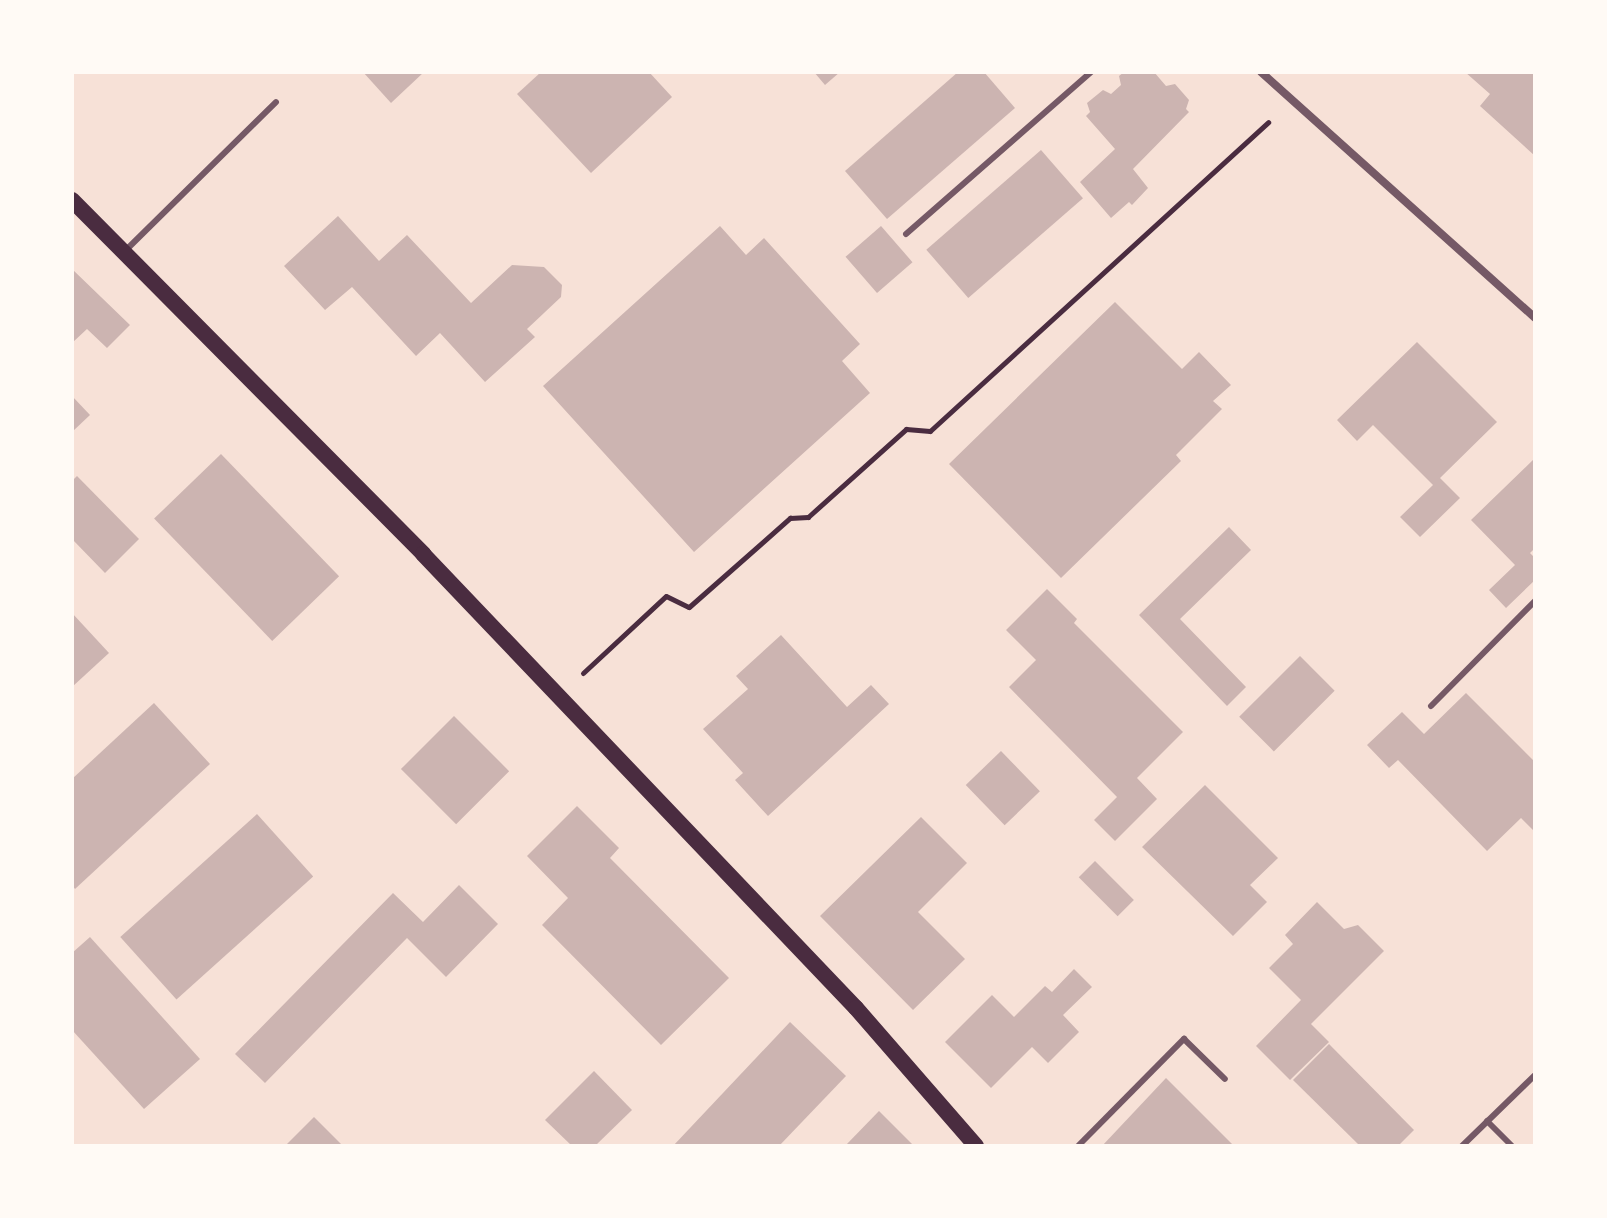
<!DOCTYPE html>
<html>
<head>
<meta charset="utf-8">
<style>
  body { margin:0 }
  #map { position:relative; width:1607px; height:1218px; overflow:hidden; background:#f7e1d7; font-family:"Sofia Sans Condensed",sans-serif }
  div>[style] { position:absolute }
  .building>* { inset:0; background:#ccb4b1; transform-origin:0 0 }
  .path>* { height:5px; margin:-2.5px; padding:0 2.5px; transform-origin:2.5px; border-radius:2.5px; background:#4a2c40 }
  .service>* { height:6px; margin:-3px; padding:0 3px; transform-origin:3px; border-radius:3px; background:#755966 }
  .minor>* { height:8px; margin:-4px; padding:0 4px; transform-origin:4px; border-radius:4px; background:#755966 }
  .secondary>* { height:16px; margin:-8px; padding:0 8px; transform-origin:8px; border-radius:8px; background:#4a2c40 }
  span { translate:-50% -50%; white-space:nowrap; text-align:center; line-height:1.15; -webkit-text-stroke:8px #fffaf5; paint-order:stroke }
  .frame { position:absolute; inset:0; border:74px solid #fffaf5; pointer-events:none }
</style>
</head>
<body>
<div id="map">
  <div class="building">
    <i style="clip-path:polygon(363px 72px,424px 72px,391px 103px)"></i>
    <i style="clip-path:polygon(541px 72px,649px 72px,672px 97px,591px 173px,517px 94px)"></i>
    <i style="clip-path:polygon(814px 72px,840px 72px,825px 85px)"></i>
    <i style="clip-path:polygon(958px 72px,984px 72px,1015px 108px,887px 219px,845px 171px)"></i>
    <i style="clip-path:polygon(1124px 72px,1154px 72px,1166px 86px,1175px 84px,1189px 100px,1186px 109px,1189px 112px,1133px 169px,1148px 188px,1132px 205px,1129px 202px,1111px 218px,1080px 182px,1115px 149px,1086px 116px,1090px 112px,1087px 103px,1103px 90px,1111px 94px,1121px 85px,1119px 76px)"></i>
    <i style="clip-path:polygon(1465px 72px,1535px 72px,1535px 156px,1480px 106px,1490px 94px)"></i>
    <i style="left:1041px;top:150px;width:64px;height:152px;rotate:49deg"></i>
    <i style="clip-path:polygon(338px 216px,379px 261px,407px 235px,471px 303px,512px 265px,544px 267px,562px 285px,561px 297px,527px 329px,535px 337px,485px 382px,440px 333px,416px 356px,352px 287px,325px 310px,284px 266px)"></i>
    <i style="clip-path:polygon(720px 226px,746px 255px,764px 238px,860px 344px,842px 361px,870px 393px,694px 552px,543px 386px)"></i>
    <i style="left:881px;top:226px;width:48px;height:47px;rotate:49deg"></i>
    <i style="clip-path:polygon(72px 269px,130px 325px,107px 348px,87px 329px,72px 343px)"></i>
    <i style="clip-path:polygon(1115px 302px,1182px 369px,1199px 352px,1231px 385px,1213px 401px,1222px 409px,1176px 455px,1181px 461px,1061px 578px,949px 464px)"></i>
    <i style="clip-path:polygon(1417px 342px,1497px 422px,1440px 478px,1460px 498px,1420px 537px,1400px 517px,1433px 485px,1373px 425px,1357px 441px,1337px 420px)"></i>
    <i style="clip-path:polygon(72px 396px,90px 415px,72px 432px)"></i>
    <i style="left:221px;top:454px;width:170px;height:93px;rotate:46deg"></i>
    <i style="clip-path:polygon(1535px 458px,1535px 548px,1530px 553px,1535px 558px,1535px 580px,1506px 608px,1489px 590px,1515px 565px,1471px 520px)"></i>
    <i style="clip-path:polygon(77px 476px,139px 539px,105px 573px,72px 539px,72px 481px)"></i>
    <i style="clip-path:polygon(1229px 527px,1251px 550px,1180px 619px,1246px 687px,1227px 706px,1139px 615px)"></i>
    <i style="clip-path:polygon(1047px 589px,1077px 619px,1074px 623px,1183px 732px,1137px 778px,1157px 799px,1115px 841px,1094px 820px,1117px 797px,1009px 687px,1036px 660px,1006px 630px)"></i>
    <i style="clip-path:polygon(72px 613px,109px 653px,72px 687px)"></i>
    <i style="clip-path:polygon(781px 635px,847px 707px,871px 685px,889px 704px,768px 816px,735px 780px,743px 773px,703px 729px,748px 689px,736px 676px)"></i>
    <i style="left:1300px;top:656px;width:49px;height:86px;rotate:45deg"></i>
    <i style="clip-path:polygon(1466px 693px,1535px 762px,1535px 832px,1521px 818px,1487px 851px,1398px 760px,1389px 768px,1367px 745px,1402px 712px,1424px 734px)"></i>
    <i style="clip-path:polygon(154px 703px,210px 764px,75px 889px,72px 885px,72px 779px)"></i>
    <i style="left:454px;top:716px;width:78px;height:75px;rotate:45deg"></i>
    <i style="left:1001px;top:751px;width:56px;height:49px;rotate:46deg"></i>
    <i style="clip-path:polygon(1205px 785px,1278px 858px,1250px 885px,1267px 902px,1233px 936px,1142px 847px)"></i>
    <i style="clip-path:polygon(577px 806px,619px 848px,610px 858px,729px 978px,661px 1045px,542px 925px,568px 898px,527px 856px)"></i>
    <i style="left:257px;top:814px;width:84px;height:184px;rotate:48deg"></i>
    <i style="clip-path:polygon(921px 817px,967px 863px,918px 912px,965px 959px,913px 1010px,820px 916px)"></i>
    <i style="left:1095px;top:861px;width:55px;height:23px;rotate:45deg"></i>
    <i style="clip-path:polygon(459px 885px,498px 924px,446px 977px,407px 938px,265px 1083px,235px 1054px,393px 893px,423px 922px)"></i>
    <i style="clip-path:polygon(1317px 902px,1344px 929px,1358px 925px,1384px 951px,1311px 1024px,1329px 1042px,1290px 1080px,1256px 1046px,1301px 1000px,1269px 968px,1293px 944px,1285px 935px)"></i>
    <i style="clip-path:polygon(90px 937px,200px 1059px,144px 1109px,72px 1030px,72px 953px)"></i>
    <i style="clip-path:polygon(1074px 969px,1092px 987px,1063px 1015px,1079px 1032px,1048px 1063px,1032px 1047px,991px 1088px,945px 1042px,992px 995px,1014px 1017px,1045px 986px,1052px 992px)"></i>
    <i style="clip-path:polygon(790px 1022px,846px 1076px,779px 1146px,673px 1146px)"></i>
    <i style="clip-path:polygon(1329px 1044px,1414px 1130px,1398px 1146px,1360px 1146px,1293px 1080px)"></i>
    <i style="clip-path:polygon(594px 1071px,632px 1110px,595px 1146px,572px 1146px,545px 1120px)"></i>
    <i style="clip-path:polygon(1166px 1078px,1234px 1146px,1102px 1146px)"></i>
    <i style="clip-path:polygon(879px 1111px,914px 1146px,845px 1146px)"></i>
    <i style="clip-path:polygon(314px 1117px,343px 1146px,285px 1146px)"></i>
  </div>
  <div class="path">
    <i style="left:583px;top:673px;width:113px;rotate:-42.9deg"></i>
    <i style="left:666px;top:596px;width:25px;rotate:26deg"></i>
    <i style="left:689px;top:607px;width:135px;rotate:-41.4deg"></i>
    <i style="left:790px;top:518px;width:18px;rotate:-3deg"></i>
    <i style="left:808px;top:517px;width:132px;rotate:-41.9deg"></i>
    <i style="left:906px;top:429px;width:24px;rotate:5deg"></i>
    <i style="left:930px;top:431px;width:458px;rotate:-42.4deg"></i>
  </div>
  <div class="service">
    <i style="left:906px;top:234px;width:246px;rotate:-41.2deg"></i>
    <i style="left:125px;top:251px;width:212px;rotate:-44.6deg"></i>
    <i style="left:1431px;top:706px;width:148px;rotate:-45.3deg"></i>
    <i style="left:1487px;top:1121px;width:35px;rotate:45deg"></i>
    <i style="left:1078px;top:1146px;width:151px;rotate:-45.3deg"></i>
    <i style="left:1184px;top:1039px;width:57px;rotate:44.3deg"></i>
    <i style="left:1462px;top:1146px;width:102px;rotate:-44.2deg"></i>
  </div>
  <div class="minor">
    <i style="left:1261px;top:72px;width:368px;rotate:41.9deg"></i>
  </div>
  <div class="secondary">
    <i style="left:72px;top:200px;width:499px;rotate:45.2deg"></i>
    <i style="left:423px;top:554px;width:627px;rotate:46.36deg"></i>
    <i style="left:856px;top:1008px;width:183px;rotate:49deg"></i>
  </div>
  <div class="frame"></div>
</div>
</body>
</html>
